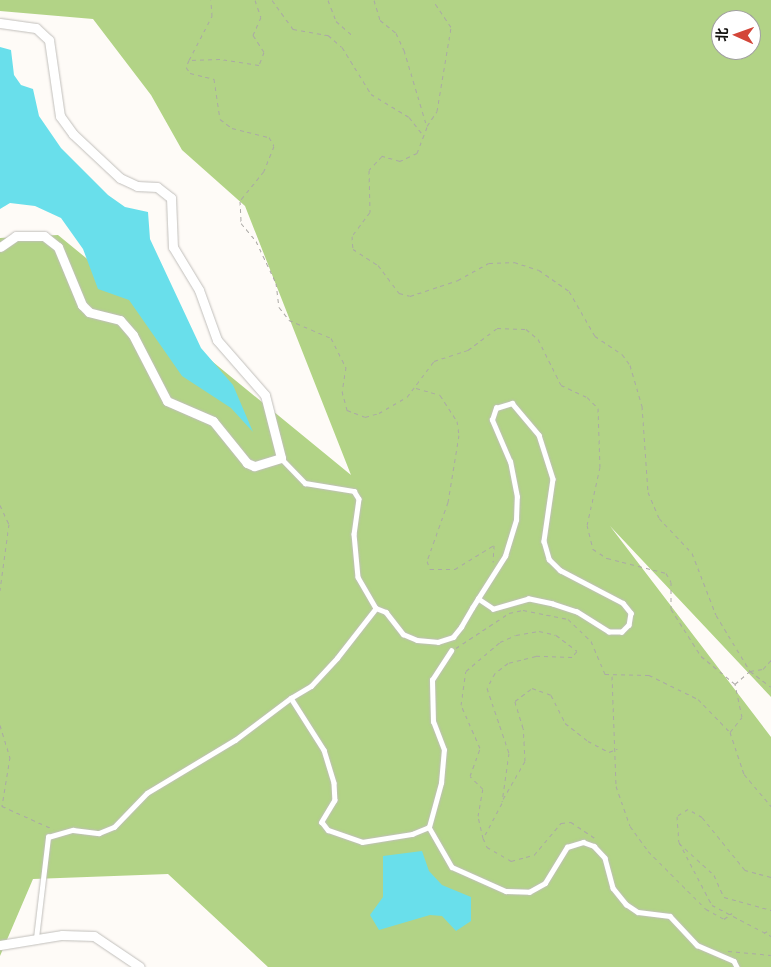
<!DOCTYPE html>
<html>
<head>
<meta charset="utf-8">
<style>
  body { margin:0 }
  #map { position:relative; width:771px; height:967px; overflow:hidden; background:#fefbf7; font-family:"Golos Text","Noto Sans SC",sans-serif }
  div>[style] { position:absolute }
  .forest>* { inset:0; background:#b2d386 }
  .water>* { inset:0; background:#69dfeb }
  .path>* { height:1px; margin-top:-0.5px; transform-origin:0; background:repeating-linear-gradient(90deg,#aba9a5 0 4px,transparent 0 8px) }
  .roads { filter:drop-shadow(0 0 1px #c1bfbb) drop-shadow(0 0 1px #c1bfbb) }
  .service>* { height:4.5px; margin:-2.25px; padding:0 2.25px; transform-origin:2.25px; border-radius:2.25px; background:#fff }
  .minor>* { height:9px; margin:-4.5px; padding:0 4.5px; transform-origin:4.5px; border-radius:4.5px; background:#fff }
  span { translate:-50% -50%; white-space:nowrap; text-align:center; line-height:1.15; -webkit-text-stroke:4px #fff; paint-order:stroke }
  .north { position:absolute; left:711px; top:10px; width:50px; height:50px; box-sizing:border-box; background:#fff; border:1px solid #a09f9f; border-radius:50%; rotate:272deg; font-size:14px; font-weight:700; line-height:20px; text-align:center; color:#11100e }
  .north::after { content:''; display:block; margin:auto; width:18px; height:22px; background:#d34639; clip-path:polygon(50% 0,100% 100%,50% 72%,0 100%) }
</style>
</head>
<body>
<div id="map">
  <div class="forest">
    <i style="clip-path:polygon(evenodd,0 0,771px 0,771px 697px,610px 526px,771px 737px,771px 967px,268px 967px,168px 874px,33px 879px,0 956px,0 238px,58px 235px,351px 475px,245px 206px,182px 150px,151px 95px,93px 19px,0 11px,0 0,721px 20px,751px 20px,751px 50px,721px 50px,721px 20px)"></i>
  </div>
  <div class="water">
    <i style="clip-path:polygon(0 47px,11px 50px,14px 75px,21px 85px,33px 89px,39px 116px,61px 148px,108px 195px,125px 207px,148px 212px,150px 239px,201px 348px,233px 385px,253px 432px,231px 408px,182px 376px,129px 300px,98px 289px,83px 249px,61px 218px,35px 206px,10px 203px,0 209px)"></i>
    <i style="clip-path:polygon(422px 851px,429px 871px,442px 885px,471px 897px,471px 921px,456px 931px,442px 916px,430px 915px,379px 930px,370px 915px,383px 897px,383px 856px)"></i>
  </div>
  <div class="path">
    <i style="left:255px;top:0;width:18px;rotate:71deg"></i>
    <i style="left:261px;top:17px;width:20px;rotate:114deg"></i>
    <i style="left:253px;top:35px;width:20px;rotate:57deg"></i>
    <i style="left:264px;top:52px;width:14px;rotate:111deg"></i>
    <i style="left:259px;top:65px;width:39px;rotate:-171deg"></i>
    <i style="left:220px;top:59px;width:31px;rotate:178deg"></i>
    <i style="left:189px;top:60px;width:8px;rotate:113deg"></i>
    <i style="left:186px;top:67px;width:7px;rotate:56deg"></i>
    <i style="left:190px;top:73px;width:25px;rotate:14deg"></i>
    <i style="left:214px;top:79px;width:40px;rotate:81.5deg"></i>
    <i style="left:220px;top:119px;width:15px;rotate:37deg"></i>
    <i style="left:232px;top:128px;width:38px;rotate:14deg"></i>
    <i style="left:269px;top:137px;width:10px;rotate:61deg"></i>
    <i style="left:274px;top:146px;width:27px;rotate:112deg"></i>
    <i style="left:264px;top:171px;width:38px;rotate:129deg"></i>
    <i style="left:240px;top:201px;width:22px;rotate:87deg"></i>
    <i style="left:241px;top:223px;width:23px;rotate:50deg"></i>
    <i style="left:256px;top:241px;width:47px;rotate:64.5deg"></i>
    <i style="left:276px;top:283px;width:24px;rotate:83deg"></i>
    <i style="left:279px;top:307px;width:16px;rotate:52deg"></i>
    <i style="left:289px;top:320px;width:46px;rotate:23.2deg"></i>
    <i style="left:331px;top:338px;width:33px;rotate:63deg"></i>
    <i style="left:346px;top:367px;width:24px;rotate:99deg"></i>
    <i style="left:342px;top:391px;width:20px;rotate:75deg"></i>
    <i style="left:347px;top:410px;width:19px;rotate:21deg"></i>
    <i style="left:365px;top:417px;width:15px;rotate:-16deg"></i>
    <i style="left:379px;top:413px;width:32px;rotate:-30deg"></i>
    <i style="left:407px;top:397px;width:45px;rotate:-53.1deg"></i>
    <i style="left:434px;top:361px;width:36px;rotate:-18deg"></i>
    <i style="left:468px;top:350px;width:36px;rotate:-37deg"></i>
    <i style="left:497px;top:328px;width:29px;rotate:2deg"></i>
    <i style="left:526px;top:329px;width:16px;rotate:40deg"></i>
    <i style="left:538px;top:339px;width:51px;rotate:63.4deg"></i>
    <i style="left:561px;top:385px;width:29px;rotate:25deg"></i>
    <i style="left:587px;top:397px;width:16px;rotate:45deg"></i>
    <i style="left:598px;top:408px;width:59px;rotate:88.1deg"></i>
    <i style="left:600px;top:467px;width:59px;rotate:102.6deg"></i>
    <i style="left:587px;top:525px;width:25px;rotate:76deg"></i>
    <i style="left:593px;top:549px;width:17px;rotate:33deg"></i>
    <i style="left:607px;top:558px;width:61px;rotate:14.3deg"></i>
    <i style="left:666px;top:573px;width:10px;rotate:61deg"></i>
    <i style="left:671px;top:582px;width:27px;rotate:90deg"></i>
    <i style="left:671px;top:609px;width:56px;rotate:57.4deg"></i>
    <i style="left:701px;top:656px;width:44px;rotate:39.5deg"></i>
    <i style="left:272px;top:0;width:36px;rotate:54deg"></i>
    <i style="left:293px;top:29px;width:36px;rotate:10deg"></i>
    <i style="left:328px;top:35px;width:18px;rotate:41deg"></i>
    <i style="left:342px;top:47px;width:55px;rotate:58.3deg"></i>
    <i style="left:371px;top:94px;width:44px;rotate:31.2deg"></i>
    <i style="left:409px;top:117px;width:24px;rotate:52deg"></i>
    <i style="left:328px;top:0;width:22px;rotate:69deg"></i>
    <i style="left:336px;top:21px;width:21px;rotate:41deg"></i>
    <i style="left:374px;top:0;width:21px;rotate:73deg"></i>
    <i style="left:380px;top:20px;width:21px;rotate:39deg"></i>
    <i style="left:396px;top:33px;width:19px;rotate:65deg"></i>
    <i style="left:404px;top:50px;width:80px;rotate:73.4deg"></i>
    <i style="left:427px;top:127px;width:28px;rotate:111deg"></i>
    <i style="left:417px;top:153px;width:19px;rotate:155deg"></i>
    <i style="left:400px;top:161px;width:19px;rotate:-164deg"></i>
    <i style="left:382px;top:156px;width:19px;rotate:133deg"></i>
    <i style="left:369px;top:170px;width:42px;rotate:88.6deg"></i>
    <i style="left:370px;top:212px;width:30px;rotate:127deg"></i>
    <i style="left:352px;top:236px;width:13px;rotate:86deg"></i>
    <i style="left:353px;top:249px;width:30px;rotate:33deg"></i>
    <i style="left:378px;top:265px;width:35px;rotate:53deg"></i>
    <i style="left:399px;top:293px;width:11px;rotate:15deg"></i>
    <i style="left:410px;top:296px;width:51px;rotate:-18.4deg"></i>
    <i style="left:458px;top:280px;width:35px;rotate:-29deg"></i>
    <i style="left:489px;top:263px;width:25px;rotate:-2deg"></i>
    <i style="left:514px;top:262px;width:26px;rotate:18deg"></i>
    <i style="left:539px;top:270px;width:37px;rotate:35deg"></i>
    <i style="left:569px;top:291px;width:52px;rotate:60deg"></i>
    <i style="left:595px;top:336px;width:32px;rotate:34deg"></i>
    <i style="left:622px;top:354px;width:14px;rotate:54deg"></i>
    <i style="left:630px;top:365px;width:43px;rotate:73.7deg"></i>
    <i style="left:642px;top:406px;width:86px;rotate:86deg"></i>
    <i style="left:648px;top:492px;width:28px;rotate:67deg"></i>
    <i style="left:659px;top:518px;width:48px;rotate:46.7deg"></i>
    <i style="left:692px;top:553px;width:66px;rotate:68.8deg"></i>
    <i style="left:716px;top:615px;width:66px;rotate:58.7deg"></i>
    <i style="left:750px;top:671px;width:13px;rotate:-9deg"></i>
    <i style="left:763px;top:669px;width:12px;rotate:-48deg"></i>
    <i style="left:189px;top:60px;width:50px;rotate:-62.4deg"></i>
    <i style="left:212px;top:16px;width:16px;rotate:-94deg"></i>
    <i style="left:427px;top:126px;width:18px;rotate:-56deg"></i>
    <i style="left:437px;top:111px;width:85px;rotate:-80.5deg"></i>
    <i style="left:451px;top:27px;width:32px;rotate:-124deg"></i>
    <i style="left:416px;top:388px;width:25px;rotate:16deg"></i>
    <i style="left:440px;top:395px;width:31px;rotate:57deg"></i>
    <i style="left:457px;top:421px;width:14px;rotate:82deg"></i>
    <i style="left:459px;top:435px;width:68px;rotate:99.3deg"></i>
    <i style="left:448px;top:502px;width:63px;rotate:109.6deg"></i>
    <i style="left:427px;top:561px;width:9px;rotate:69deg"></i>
    <i style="left:430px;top:569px;width:25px"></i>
    <i style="left:455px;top:569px;width:46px;rotate:-31.6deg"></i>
    <i style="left:494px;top:545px;width:17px;rotate:93deg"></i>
    <i style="left:0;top:505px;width:21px;rotate:65deg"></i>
    <i style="left:9px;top:524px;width:67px;rotate:97.8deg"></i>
    <i style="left:456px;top:648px;width:64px;rotate:-33.4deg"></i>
    <i style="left:509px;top:613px;width:14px;rotate:-12deg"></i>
    <i style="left:523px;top:610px;width:46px;rotate:11.3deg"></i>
    <i style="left:568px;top:619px;width:32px;rotate:44deg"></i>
    <i style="left:591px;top:641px;width:36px;rotate:67deg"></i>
    <i style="left:605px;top:674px;width:44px;rotate:1.3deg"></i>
    <i style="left:649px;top:675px;width:55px;rotate:26.1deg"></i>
    <i style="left:698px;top:699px;width:46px;rotate:45.9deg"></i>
    <i style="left:730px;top:732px;width:44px;rotate:71.6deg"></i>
    <i style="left:744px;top:774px;width:42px;rotate:49.8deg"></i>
    <i style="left:612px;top:676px;width:110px;rotate:87.9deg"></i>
    <i style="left:616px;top:786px;width:42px;rotate:70.7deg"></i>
    <i style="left:630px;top:826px;width:31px;rotate:54deg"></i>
    <i style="left:648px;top:851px;width:82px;rotate:45deg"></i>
    <i style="left:706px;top:909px;width:21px;rotate:29deg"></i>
    <i style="left:724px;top:919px;width:10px;rotate:-37deg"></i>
    <i style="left:0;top:725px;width:34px;rotate:73deg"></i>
    <i style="left:10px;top:757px;width:50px;rotate:99.3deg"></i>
    <i style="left:2px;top:806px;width:56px;rotate:24.3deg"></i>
    <i style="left:730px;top:732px;width:19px;rotate:-51deg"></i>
    <i style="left:742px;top:717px;width:34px;rotate:-102deg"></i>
    <i style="left:735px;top:684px;width:20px;rotate:-41deg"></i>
    <i style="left:750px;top:671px;width:26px;rotate:37deg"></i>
    <i style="left:503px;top:799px;width:44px;rotate:-59.9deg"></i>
    <i style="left:525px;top:761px;width:33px;rotate:-93deg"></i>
    <i style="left:523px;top:728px;width:28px;rotate:-107deg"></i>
    <i style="left:515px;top:701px;width:21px;rotate:-37deg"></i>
    <i style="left:532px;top:688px;width:20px;rotate:20deg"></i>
    <i style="left:551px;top:695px;width:31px;rotate:63deg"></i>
    <i style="left:565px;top:723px;width:29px;rotate:38deg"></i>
    <i style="left:588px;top:741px;width:24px;rotate:28deg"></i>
    <i style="left:609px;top:752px;width:9px;rotate:-21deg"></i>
    <i style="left:502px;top:803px;width:40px;rotate:118deg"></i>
    <i style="left:483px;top:838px;width:10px;rotate:66deg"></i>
    <i style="left:487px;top:847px;width:28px;rotate:30deg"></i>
    <i style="left:511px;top:861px;width:24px;rotate:-15deg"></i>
    <i style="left:534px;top:855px;width:42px;rotate:-49.8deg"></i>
    <i style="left:561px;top:823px;width:10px;rotate:-6deg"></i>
    <i style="left:571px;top:822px;width:30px;rotate:34deg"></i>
    <i style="left:483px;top:838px;width:23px;rotate:-103deg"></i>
    <i style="left:478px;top:816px;width:27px;rotate:-80deg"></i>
    <i style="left:483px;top:789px;width:18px;rotate:-135deg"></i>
    <i style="left:470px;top:776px;width:30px;rotate:-70deg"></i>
    <i style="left:480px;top:748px;width:47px;rotate:-113.8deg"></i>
    <i style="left:461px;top:705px;width:34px;rotate:-82deg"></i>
    <i style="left:466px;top:671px;width:45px;rotate:-40.5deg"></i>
    <i style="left:500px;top:642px;width:17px;rotate:-24deg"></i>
    <i style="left:516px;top:635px;width:23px;rotate:-10deg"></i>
    <i style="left:539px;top:631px;width:17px;rotate:13deg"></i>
    <i style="left:556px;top:635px;width:26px;rotate:37deg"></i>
    <i style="left:577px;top:651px;width:8px;rotate:130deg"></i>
    <i style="left:572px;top:657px;width:36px;rotate:-178deg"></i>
    <i style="left:536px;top:656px;width:29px;rotate:166deg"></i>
    <i style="left:508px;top:663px;width:16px;rotate:142deg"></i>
    <i style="left:495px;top:673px;width:17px;rotate:118deg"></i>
    <i style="left:487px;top:688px;width:69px;rotate:71.3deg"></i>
    <i style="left:509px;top:753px;width:49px;rotate:98.1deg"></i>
    <i style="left:679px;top:843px;width:47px;rotate:42.4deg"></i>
    <i style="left:714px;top:875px;width:24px;rotate:66deg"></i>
    <i style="left:724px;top:897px;width:49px;rotate:15.5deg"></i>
    <i style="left:771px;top:877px;width:27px;rotate:-165deg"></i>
    <i style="left:745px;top:870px;width:68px;rotate:-129.1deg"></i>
    <i style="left:702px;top:817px;width:16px;rotate:-150deg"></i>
    <i style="left:688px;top:809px;width:13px;rotate:148deg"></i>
    <i style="left:677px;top:816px;width:26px;rotate:86deg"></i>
    <i style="left:679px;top:842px;width:71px;rotate:62.4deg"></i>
    <i style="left:712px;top:905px;width:67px;rotate:27.7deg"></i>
    <i style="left:764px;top:933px;width:8px;rotate:-30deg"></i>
    <i style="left:728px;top:951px;width:43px;rotate:5.3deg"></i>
  </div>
  <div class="roads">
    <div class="service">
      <i style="left:281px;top:458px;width:35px;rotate:46deg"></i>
      <i style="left:305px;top:483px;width:50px;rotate:9.3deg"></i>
      <i style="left:354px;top:491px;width:9px;rotate:58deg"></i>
      <i style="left:359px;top:499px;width:35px;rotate:98deg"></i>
      <i style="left:354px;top:534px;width:43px;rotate:84.7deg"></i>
      <i style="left:358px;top:577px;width:36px;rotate:60deg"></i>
      <i style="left:291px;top:698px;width:23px;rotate:-31deg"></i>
      <i style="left:311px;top:686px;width:38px;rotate:-47deg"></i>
      <i style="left:337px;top:658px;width:63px;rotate:-52deg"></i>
      <i style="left:376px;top:608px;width:11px;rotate:22deg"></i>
      <i style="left:386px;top:612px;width:28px;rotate:52deg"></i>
      <i style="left:403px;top:634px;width:15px;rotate:23deg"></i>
      <i style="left:417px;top:640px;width:21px;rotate:5deg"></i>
      <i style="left:438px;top:642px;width:16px;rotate:-18deg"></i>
      <i style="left:453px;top:637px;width:13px;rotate:-51deg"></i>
      <i style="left:461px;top:627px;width:22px;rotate:-60deg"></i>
      <i style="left:472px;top:608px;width:62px;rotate:-57.6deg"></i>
      <i style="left:505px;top:556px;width:38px;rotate:-73deg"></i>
      <i style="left:516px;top:520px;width:23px;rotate:-88deg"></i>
      <i style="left:517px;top:497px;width:36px;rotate:-101deg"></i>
      <i style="left:510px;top:462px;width:46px;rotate:-113.2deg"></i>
      <i style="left:492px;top:420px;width:13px;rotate:-72deg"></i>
      <i style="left:496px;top:408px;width:17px;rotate:-17deg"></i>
      <i style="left:512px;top:403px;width:42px;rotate:49.8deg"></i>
      <i style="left:539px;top:435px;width:46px;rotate:72.3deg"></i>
      <i style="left:553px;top:479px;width:63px;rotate:98.3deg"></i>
      <i style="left:544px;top:541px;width:19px;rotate:74deg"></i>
      <i style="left:549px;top:559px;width:16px;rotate:45deg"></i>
      <i style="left:560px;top:570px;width:71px;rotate:27.6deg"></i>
      <i style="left:623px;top:603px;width:13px;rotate:51deg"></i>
      <i style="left:631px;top:613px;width:12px;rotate:99deg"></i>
      <i style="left:629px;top:625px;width:10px;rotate:135deg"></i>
      <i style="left:622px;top:632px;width:13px;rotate:180deg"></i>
      <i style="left:609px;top:632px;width:38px;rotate:-148deg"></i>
      <i style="left:577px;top:612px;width:25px;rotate:-162deg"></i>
      <i style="left:553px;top:604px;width:25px;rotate:-168deg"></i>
      <i style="left:529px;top:599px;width:37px;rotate:164deg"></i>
      <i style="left:493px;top:609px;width:18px;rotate:-146deg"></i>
      <i style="left:429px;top:827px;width:46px;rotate:-74.7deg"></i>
      <i style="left:441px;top:783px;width:33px;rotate:-85deg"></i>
      <i style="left:444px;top:750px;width:30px;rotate:-111deg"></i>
      <i style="left:433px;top:722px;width:42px;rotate:-91.4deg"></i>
      <i style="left:432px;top:680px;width:35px;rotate:-57deg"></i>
      <i style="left:36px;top:938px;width:102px;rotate:-83.2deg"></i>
      <i style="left:48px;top:837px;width:26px;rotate:-16deg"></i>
      <i style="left:73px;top:830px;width:26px;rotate:7deg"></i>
      <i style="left:99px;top:833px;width:16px;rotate:-22deg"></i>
      <i style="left:114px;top:827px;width:47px;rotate:-45.9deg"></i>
      <i style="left:147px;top:793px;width:103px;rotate:-31.1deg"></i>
      <i style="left:235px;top:740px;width:70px;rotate:-36.9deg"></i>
      <i style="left:291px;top:698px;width:62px;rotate:57.6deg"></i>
      <i style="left:324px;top:750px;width:34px;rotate:73deg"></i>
      <i style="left:334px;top:783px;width:17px;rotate:87deg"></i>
      <i style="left:335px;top:800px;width:26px;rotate:121deg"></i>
      <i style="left:322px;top:822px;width:10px;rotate:53deg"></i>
      <i style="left:328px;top:830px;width:36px;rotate:19deg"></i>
      <i style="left:362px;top:842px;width:51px;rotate:-9.1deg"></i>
      <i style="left:412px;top:834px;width:18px;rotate:-22deg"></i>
      <i style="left:429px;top:827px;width:46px;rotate:60.1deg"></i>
      <i style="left:452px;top:867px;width:59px;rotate:24deg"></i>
      <i style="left:506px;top:891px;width:23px;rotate:2deg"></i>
      <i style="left:529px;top:892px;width:18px;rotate:-29deg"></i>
      <i style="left:545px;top:883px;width:42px;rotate:-58.6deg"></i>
      <i style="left:567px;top:847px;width:17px;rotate:-17deg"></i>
      <i style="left:583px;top:842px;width:12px;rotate:20deg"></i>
      <i style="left:594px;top:846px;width:16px;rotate:47deg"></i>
      <i style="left:605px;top:858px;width:31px;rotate:75deg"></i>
      <i style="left:613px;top:888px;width:21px;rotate:51deg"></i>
      <i style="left:626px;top:904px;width:14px;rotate:34deg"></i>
      <i style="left:638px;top:912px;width:32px;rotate:7deg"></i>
      <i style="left:670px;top:916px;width:40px;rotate:47deg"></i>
      <i style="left:697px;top:945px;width:40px;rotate:23.4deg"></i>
      <i style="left:734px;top:961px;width:7px;rotate:63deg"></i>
    </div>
    <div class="minor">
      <i style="left:0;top:23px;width:36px;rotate:8deg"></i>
      <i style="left:36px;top:28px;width:18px;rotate:43deg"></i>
      <i style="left:49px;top:40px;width:77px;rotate:81.8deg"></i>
      <i style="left:60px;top:116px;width:22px;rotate:54deg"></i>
      <i style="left:73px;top:134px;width:64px;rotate:43.1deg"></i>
      <i style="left:120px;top:178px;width:19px;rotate:25deg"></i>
      <i style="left:137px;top:186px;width:20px;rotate:3deg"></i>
      <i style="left:157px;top:187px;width:18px;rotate:38deg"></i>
      <i style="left:171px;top:198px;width:49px;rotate:87.7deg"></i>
      <i style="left:173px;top:247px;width:50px;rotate:58.8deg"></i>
      <i style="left:199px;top:290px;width:53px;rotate:70.2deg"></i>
      <i style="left:217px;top:340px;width:73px;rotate:48.9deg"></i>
      <i style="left:265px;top:395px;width:65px;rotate:75.7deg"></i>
      <i style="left:281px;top:458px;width:28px;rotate:163deg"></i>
      <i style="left:254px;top:466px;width:8px;rotate:-157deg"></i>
      <i style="left:247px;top:463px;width:54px;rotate:-129deg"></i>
      <i style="left:213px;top:421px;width:50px;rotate:-156.5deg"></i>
      <i style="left:167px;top:401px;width:74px;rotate:-117.3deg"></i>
      <i style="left:133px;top:335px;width:20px;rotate:-131deg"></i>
      <i style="left:120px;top:320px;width:32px;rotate:-166deg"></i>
      <i style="left:89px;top:312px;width:10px;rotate:-135deg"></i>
      <i style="left:82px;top:305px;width:63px;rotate:-112.5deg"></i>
      <i style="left:58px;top:247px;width:18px;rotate:-142deg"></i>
      <i style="left:44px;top:236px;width:28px;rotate:180deg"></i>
      <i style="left:16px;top:236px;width:19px;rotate:145deg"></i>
      <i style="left:0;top:945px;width:63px;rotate:-9.2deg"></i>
      <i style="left:62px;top:935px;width:32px;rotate:2deg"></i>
      <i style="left:94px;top:936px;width:55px;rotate:34deg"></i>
    </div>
  </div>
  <div class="north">北</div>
</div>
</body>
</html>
